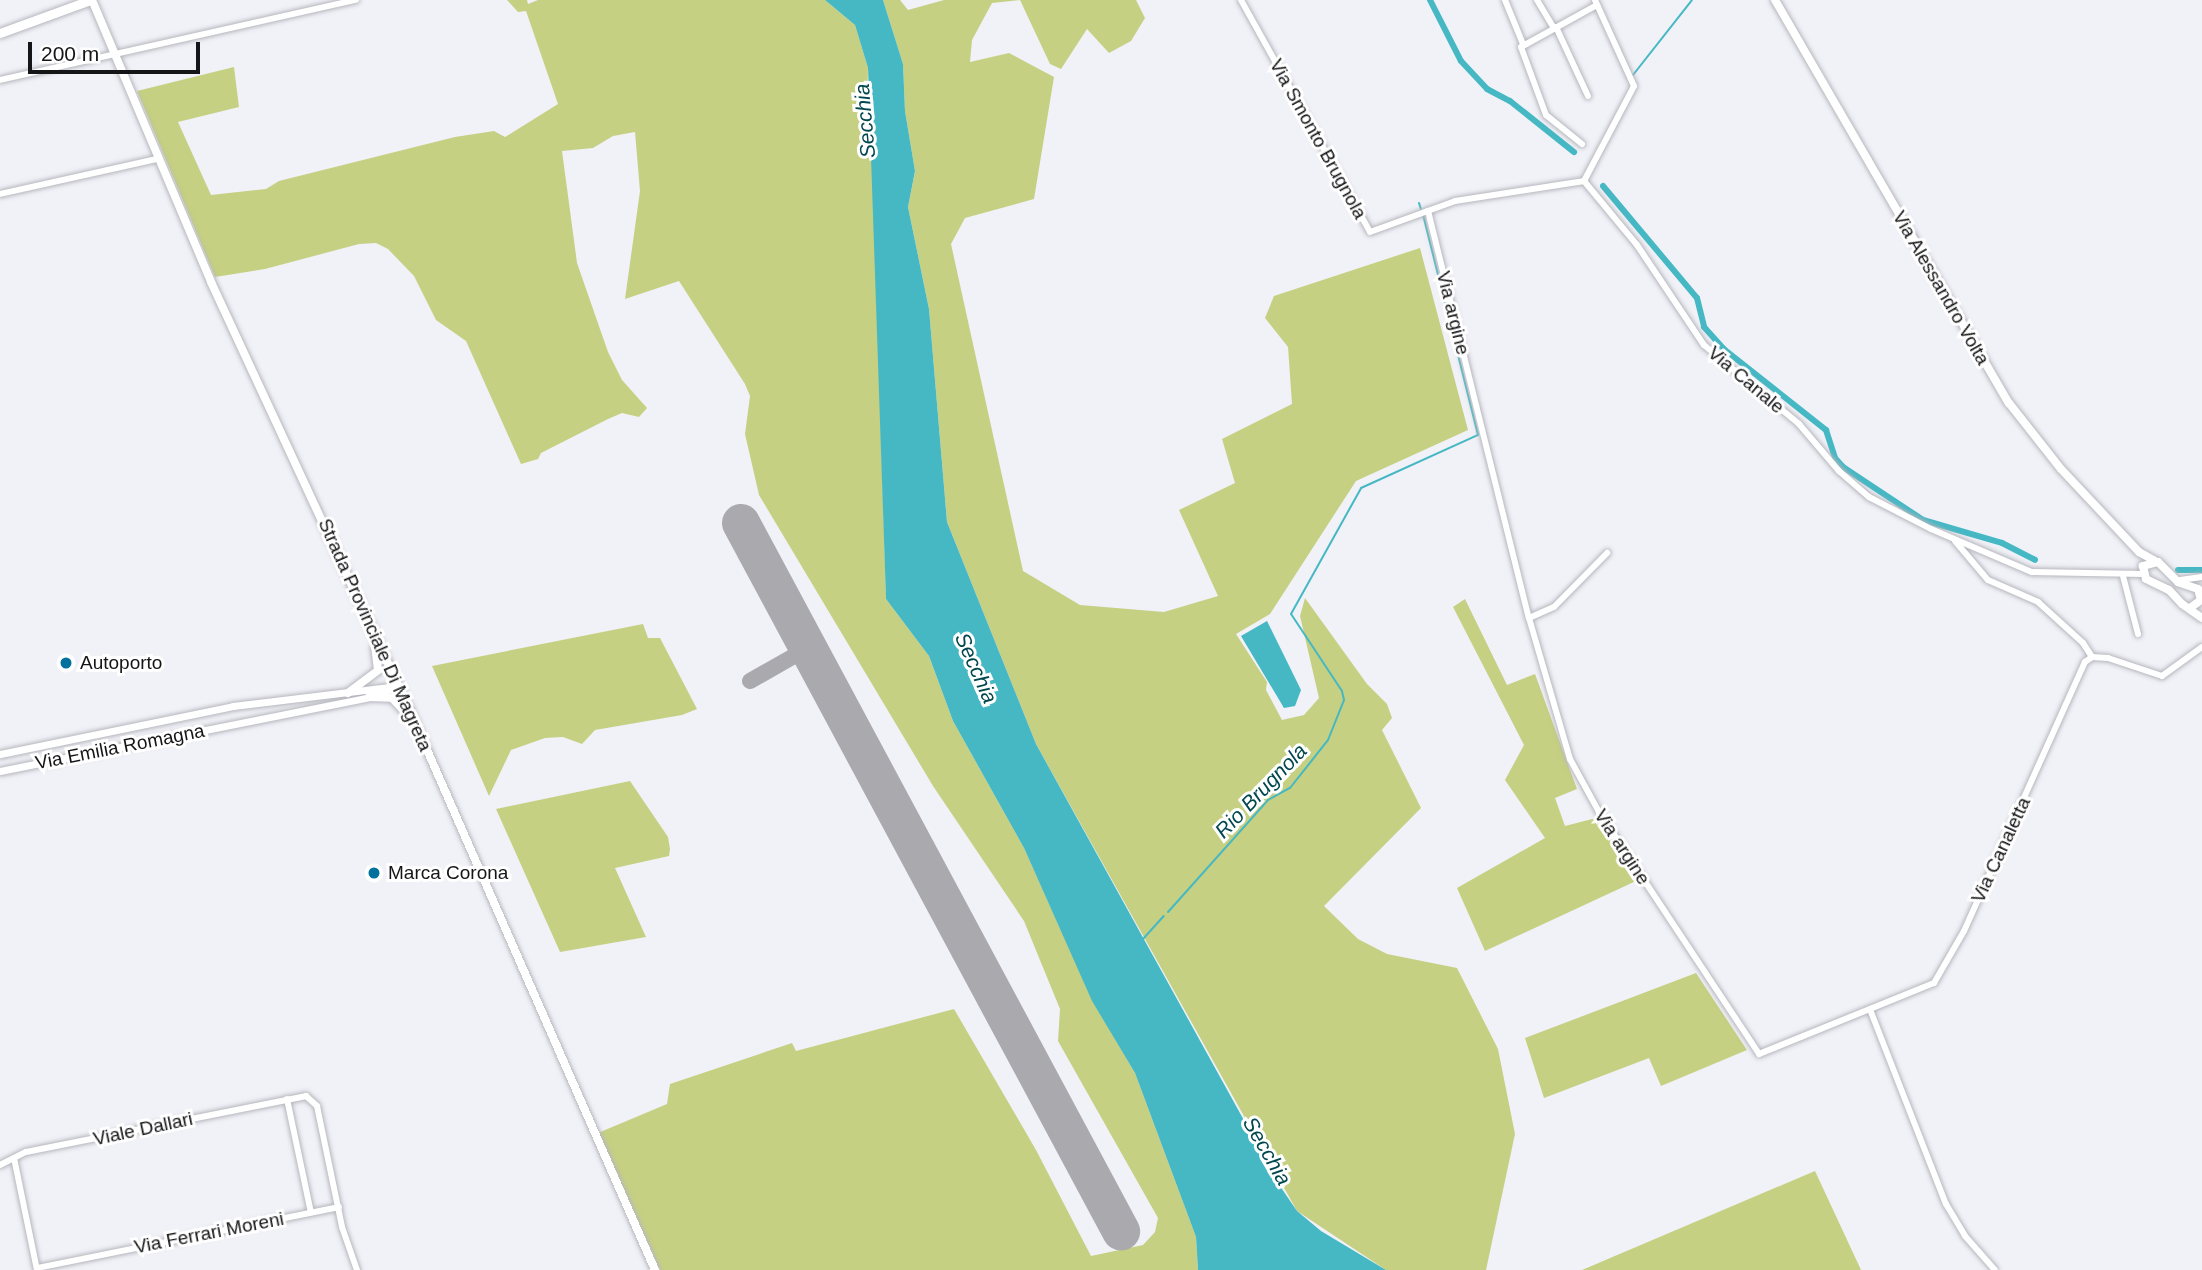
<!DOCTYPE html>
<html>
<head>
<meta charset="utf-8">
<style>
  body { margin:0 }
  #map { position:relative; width:2202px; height:1270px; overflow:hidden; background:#f1f1f8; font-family:Helvetica,sans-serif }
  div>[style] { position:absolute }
  .green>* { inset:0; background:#c6d082 }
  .water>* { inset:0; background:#45b8c4 }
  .stream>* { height:2px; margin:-1px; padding:0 1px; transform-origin:1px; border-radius:1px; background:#45b8c4 }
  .canal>* { height:6px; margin:-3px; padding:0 3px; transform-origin:3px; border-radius:3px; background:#45b8c4 }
  .taxiway>* { height:16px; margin:-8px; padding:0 8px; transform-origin:8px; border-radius:8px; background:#a9a9ae }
  .runway>* { height:38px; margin:-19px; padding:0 19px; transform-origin:19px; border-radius:19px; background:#a9a9ae }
  .roads { filter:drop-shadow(0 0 2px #b6b7bd) drop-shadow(0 0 2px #b6b7bd) }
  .minor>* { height:6px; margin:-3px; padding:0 3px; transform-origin:3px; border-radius:3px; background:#fff }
  .tertiary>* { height:7px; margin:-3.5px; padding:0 3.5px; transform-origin:3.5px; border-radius:3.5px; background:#fff }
  .secondary>* { height:8px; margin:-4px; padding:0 4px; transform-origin:4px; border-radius:4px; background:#fff }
  .primary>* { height:9px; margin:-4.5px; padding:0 4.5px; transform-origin:4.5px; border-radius:4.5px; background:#fff }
  .dots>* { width:19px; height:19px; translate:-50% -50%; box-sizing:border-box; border:4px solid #fff; border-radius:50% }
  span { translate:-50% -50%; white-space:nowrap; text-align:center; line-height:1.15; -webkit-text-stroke:6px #fff; paint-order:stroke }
  .street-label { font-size:19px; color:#151517 }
  .poi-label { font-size:19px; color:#151517 }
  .left { translate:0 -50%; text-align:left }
  .water-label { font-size:21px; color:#00474e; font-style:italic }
  .scale { position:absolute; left:28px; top:42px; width:172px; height:32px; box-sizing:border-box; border:4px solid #151517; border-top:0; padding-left:9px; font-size:21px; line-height:24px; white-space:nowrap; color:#151517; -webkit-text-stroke:5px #fff; paint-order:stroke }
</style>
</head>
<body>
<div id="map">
  <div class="green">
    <i style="clip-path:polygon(507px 0,527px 0,528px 4px,538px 0,825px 0,855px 25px,868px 68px,867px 119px,873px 160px,886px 599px,929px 656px,953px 721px,1024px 848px,1092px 1000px,1135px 1073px,1196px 1237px,1198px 1270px,660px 1270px,598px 1133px,667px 1104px,670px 1084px,792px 1043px,796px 1051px,954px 1009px,1036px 1150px,1091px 1256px,1143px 1245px,1155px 1232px,1158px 1218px,1058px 1041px,1060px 1009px,1024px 921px,933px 786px,759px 495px,745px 434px,750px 396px,745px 384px,679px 281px,625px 299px,640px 191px,635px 132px,613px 136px,593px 148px,562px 151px,577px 263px,608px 352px,622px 380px,647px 408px,639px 417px,622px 413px,608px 419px,541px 453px,538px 459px,521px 464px,466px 341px,436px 320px,414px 276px,388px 249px,376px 243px,359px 244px,265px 269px,215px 277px,137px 91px,234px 67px,239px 107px,178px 122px,211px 195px,266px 189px,279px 181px,455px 137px,494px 131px,505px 137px,558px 104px,526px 11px,518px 12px)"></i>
    <i style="clip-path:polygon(883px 0,900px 0,908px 10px,944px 0,1136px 0,1145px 18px,1131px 41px,1109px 53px,1087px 29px,1061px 69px,1050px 64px,1020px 0,992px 3px,972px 40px,970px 62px,1009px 53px,1054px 77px,1034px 199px,965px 218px,951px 244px,1023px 571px,1080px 605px,1164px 612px,1218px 596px,1179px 510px,1235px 483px,1222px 439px,1292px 404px,1288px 347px,1265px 318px,1274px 296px,1420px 248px,1468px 430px,1356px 481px,1270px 614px,1236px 634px,1267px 682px,1266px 690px,1282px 720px,1304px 715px,1319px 698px,1300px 616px,1305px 598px,1367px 684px,1387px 704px,1392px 718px,1382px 730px,1421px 808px,1324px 906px,1358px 939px,1387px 954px,1457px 968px,1498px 1049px,1515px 1134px,1486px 1270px,1386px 1270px,1297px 1211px,1036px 744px,947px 522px,929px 309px,908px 207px,915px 171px,905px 111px,903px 64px)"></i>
    <i style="clip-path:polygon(1465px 599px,1507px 685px,1535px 674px,1577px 789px,1555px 798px,1565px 826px,1596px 818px,1636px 881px,1485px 951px,1457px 888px,1545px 838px,1505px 780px,1524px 745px,1453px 607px)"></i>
    <i style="clip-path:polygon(643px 624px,648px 638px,660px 638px,697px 709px,682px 715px,595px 730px,582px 744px,563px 737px,545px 738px,511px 750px,489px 796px,432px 666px)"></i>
    <i style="clip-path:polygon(630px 781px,668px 837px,670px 849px,669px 856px,615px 868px,646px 937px,560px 952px,496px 809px)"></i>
    <i style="clip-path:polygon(1696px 973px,1747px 1050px,1661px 1086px,1649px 1058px,1544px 1098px,1525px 1038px)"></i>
    <i style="clip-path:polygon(1815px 1171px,1861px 1270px,1582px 1270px)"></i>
  </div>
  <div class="water">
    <i style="clip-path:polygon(825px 0,883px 0,903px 64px,905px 111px,915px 171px,908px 207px,929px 309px,947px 522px,1036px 744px,1282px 1189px,1297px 1211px,1321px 1231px,1386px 1270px,1198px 1270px,1196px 1237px,1135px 1073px,1092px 1001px,1024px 848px,953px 721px,929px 656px,886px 599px,868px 68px,855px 25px)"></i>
    <i style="clip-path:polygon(1267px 621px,1301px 690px,1295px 706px,1284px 708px,1241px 636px)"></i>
  </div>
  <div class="stream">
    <i style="left:1633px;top:75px;width:95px;rotate:-51.8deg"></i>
    <i style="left:1419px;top:203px;width:6px;rotate:72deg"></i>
    <i style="left:1168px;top:912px;width:150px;rotate:-48.2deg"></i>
    <i style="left:1268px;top:800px;width:25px;rotate:-29deg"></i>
    <i style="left:1290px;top:788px;width:61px;rotate:-51.6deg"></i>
    <i style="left:1328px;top:740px;width:43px;rotate:-68.2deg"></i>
    <i style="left:1344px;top:700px;width:9px;rotate:-103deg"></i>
    <i style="left:1342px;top:691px;width:92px;rotate:-123.5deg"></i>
    <i style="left:1291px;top:614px;width:144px;rotate:-60.9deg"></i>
    <i style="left:1361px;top:488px;width:128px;rotate:-24.4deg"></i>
    <i style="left:1478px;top:435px;width:227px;rotate:-104deg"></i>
    <i style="left:1143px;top:939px;width:31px;rotate:-48deg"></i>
  </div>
  <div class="canal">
    <i style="left:1430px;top:0;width:68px;rotate:63.1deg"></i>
    <i style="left:1461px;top:61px;width:38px;rotate:47deg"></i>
    <i style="left:1487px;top:89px;width:26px;rotate:28deg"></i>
    <i style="left:1510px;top:101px;width:82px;rotate:38.6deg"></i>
    <i style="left:1603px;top:186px;width:146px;rotate:50deg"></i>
    <i style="left:1697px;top:298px;width:30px;rotate:76deg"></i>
    <i style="left:1704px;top:327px;width:31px;rotate:48deg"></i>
    <i style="left:1725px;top:350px;width:129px;rotate:38.4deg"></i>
    <i style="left:1826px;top:430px;width:29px;rotate:72deg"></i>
    <i style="left:1835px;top:458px;width:12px;rotate:48deg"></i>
    <i style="left:1843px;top:467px;width:96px;rotate:33.5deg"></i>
    <i style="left:1923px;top:520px;width:82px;rotate:16.2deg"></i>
    <i style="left:2002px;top:543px;width:37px;rotate:27deg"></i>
    <i style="left:2178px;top:570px;width:24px"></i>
  </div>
  <div class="taxiway">
    <i style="left:750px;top:681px;width:67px;rotate:-29.6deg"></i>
  </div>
  <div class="runway">
    <i style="left:741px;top:523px;width:804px;rotate:61.78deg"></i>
  </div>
  <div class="roads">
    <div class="minor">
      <i style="left:1241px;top:0;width:265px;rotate:60.9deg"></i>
      <i style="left:1370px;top:232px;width:90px;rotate:-20deg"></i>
      <i style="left:1455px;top:201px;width:131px;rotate:-8.8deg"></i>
      <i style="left:1505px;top:0;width:48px;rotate:67.8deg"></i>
      <i style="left:1537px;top:0;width:33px;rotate:59deg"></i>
      <i style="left:1556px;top:27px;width:76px;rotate:65.1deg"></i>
      <i style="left:0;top:80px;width:365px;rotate:-12.7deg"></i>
      <i style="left:1582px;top:144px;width:46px;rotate:-141.1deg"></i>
      <i style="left:1546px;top:115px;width:72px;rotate:-110.2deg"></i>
      <i style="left:1521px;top:47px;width:87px;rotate:-28.9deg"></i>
      <i style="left:1584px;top:181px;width:83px;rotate:50.4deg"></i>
      <i style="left:1637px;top:245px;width:120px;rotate:56.2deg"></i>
      <i style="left:1704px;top:345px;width:124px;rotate:39.7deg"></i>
      <i style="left:1799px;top:424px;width:62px;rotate:49.6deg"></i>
      <i style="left:1839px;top:471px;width:40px;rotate:41deg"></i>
      <i style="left:1869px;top:497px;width:70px;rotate:27.3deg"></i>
      <i style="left:1931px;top:529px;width:110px;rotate:23.1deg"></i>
      <i style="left:2032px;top:572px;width:112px;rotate:1deg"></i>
      <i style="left:1584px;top:181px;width:107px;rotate:-62.2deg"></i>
      <i style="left:1634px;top:86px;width:94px;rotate:-114.4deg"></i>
      <i style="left:0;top:194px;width:161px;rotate:-12.6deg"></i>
      <i style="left:1428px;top:211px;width:419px;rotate:76.1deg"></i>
      <i style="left:1529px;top:618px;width:147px;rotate:73.8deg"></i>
      <i style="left:1570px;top:759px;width:60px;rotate:61.3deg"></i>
      <i style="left:1599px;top:812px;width:290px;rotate:56.5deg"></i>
      <i style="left:1759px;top:1054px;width:189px;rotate:-22.1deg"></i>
      <i style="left:1934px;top:983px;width:60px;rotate:-60deg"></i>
      <i style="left:1964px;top:931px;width:295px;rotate:-65.8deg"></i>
      <i style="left:2085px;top:662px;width:9px;rotate:-36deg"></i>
      <i style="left:2092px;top:657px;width:16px;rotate:4deg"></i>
      <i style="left:2108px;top:658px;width:57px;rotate:18.4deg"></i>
      <i style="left:2162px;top:676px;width:49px;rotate:-35.9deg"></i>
      <i style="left:1955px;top:541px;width:51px;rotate:49.8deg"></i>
      <i style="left:1988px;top:580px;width:55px;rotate:23.7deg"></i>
      <i style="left:2038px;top:602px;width:61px;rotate:42.3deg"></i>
      <i style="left:2083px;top:643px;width:17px;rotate:57deg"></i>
      <i style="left:2123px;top:576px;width:60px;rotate:75.5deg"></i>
      <i style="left:2180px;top:580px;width:22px;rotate:-8deg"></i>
      <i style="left:1529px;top:618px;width:27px;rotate:-24deg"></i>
      <i style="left:1554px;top:607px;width:76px;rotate:-45.5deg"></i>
      <i style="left:1871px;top:1012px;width:206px;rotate:68.7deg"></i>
      <i style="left:1946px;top:1204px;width:37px;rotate:59deg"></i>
      <i style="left:1965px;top:1236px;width:45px;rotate:48.6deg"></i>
      <i style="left:287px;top:1099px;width:116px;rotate:78.1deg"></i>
      <i style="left:14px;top:1158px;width:114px;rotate:78.4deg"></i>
      <i style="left:0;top:1165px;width:29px;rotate:-27deg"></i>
      <i style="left:26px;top:1152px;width:286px;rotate:-11.3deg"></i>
      <i style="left:306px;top:1096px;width:15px;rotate:42deg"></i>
      <i style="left:317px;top:1106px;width:124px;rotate:78.3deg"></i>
      <i style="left:342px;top:1227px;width:46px;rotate:70.8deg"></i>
      <i style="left:37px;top:1268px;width:308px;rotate:-11.4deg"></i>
    </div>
    <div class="tertiary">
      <i style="left:0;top:754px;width:238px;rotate:-11.6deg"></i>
      <i style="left:233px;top:706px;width:166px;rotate:-6.9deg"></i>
      <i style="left:0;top:771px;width:376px;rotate:-11.3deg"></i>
      <i style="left:369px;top:697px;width:32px;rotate:-20deg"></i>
    </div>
    <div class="secondary">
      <i style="left:92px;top:0;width:306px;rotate:67.1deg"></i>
      <i style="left:211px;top:282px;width:473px;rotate:65.1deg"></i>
      <i style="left:410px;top:711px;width:610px;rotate:66.33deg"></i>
      <i style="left:1775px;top:0;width:466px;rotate:59.9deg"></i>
      <i style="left:2009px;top:403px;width:84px;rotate:51.8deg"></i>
      <i style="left:2061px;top:469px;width:114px;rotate:46.8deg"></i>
      <i style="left:2139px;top:552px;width:18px;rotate:29deg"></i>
      <i style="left:2190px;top:608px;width:14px;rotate:-36deg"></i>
      <i style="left:2201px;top:600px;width:11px;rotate:-105deg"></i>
      <i style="left:2198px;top:589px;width:21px;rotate:-161deg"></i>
      <i style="left:2178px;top:582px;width:28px;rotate:-135deg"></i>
      <i style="left:2158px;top:562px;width:16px;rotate:165deg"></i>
      <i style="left:2143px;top:566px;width:13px;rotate:77deg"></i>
      <i style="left:2146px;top:579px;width:25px;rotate:26deg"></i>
      <i style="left:2169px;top:590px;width:19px;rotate:47deg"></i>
      <i style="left:2182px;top:604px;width:24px;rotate:35deg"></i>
      <i style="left:348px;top:693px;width:38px;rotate:-37deg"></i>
      <i style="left:378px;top:670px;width:23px;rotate:-97deg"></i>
      <i style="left:369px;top:697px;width:23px;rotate:2deg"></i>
      <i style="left:392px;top:698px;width:18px;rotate:47deg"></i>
    </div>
    <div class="primary">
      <i style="left:0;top:33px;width:96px;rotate:-20.1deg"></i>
    </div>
  </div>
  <div class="dots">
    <i style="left:66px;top:663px;background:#00719c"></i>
    <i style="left:374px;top:873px;background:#00719c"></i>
  </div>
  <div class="street-label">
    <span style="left:1318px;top:139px;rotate:61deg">Via Smonto Brugnola</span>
    <span style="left:1941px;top:288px;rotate:60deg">Via Alessandro Volta</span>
    <span style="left:1453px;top:313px;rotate:76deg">Via argine</span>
    <span style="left:1746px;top:380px;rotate:40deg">Via Canale</span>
    <span style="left:375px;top:635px;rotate:66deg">Strada Provinciale Di Magreta</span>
    <span style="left:120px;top:747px;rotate:-11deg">Via Emilia Romagna</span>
    <span style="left:1622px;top:847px;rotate:57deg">Via argine</span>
    <span style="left:2001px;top:850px;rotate:-65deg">Via Canaletta</span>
    <span style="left:143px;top:1129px;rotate:-12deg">Viale Dallari</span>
    <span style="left:209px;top:1233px;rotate:-11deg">Via Ferrari Moreni</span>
  </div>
  <div class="poi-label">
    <span class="left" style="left:80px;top:663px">Autoporto</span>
    <span class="left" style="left:388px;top:873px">Marca Corona</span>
  </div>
  <div class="water-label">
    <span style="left:865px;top:121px;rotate:-95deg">Secchia</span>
    <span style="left:976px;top:668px;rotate:66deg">Secchia</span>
    <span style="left:1261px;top:791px;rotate:-46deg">Rio Brugnola</span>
    <span style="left:1267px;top:1151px;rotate:60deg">Secchia</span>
  </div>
  <div class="scale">200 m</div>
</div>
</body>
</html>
